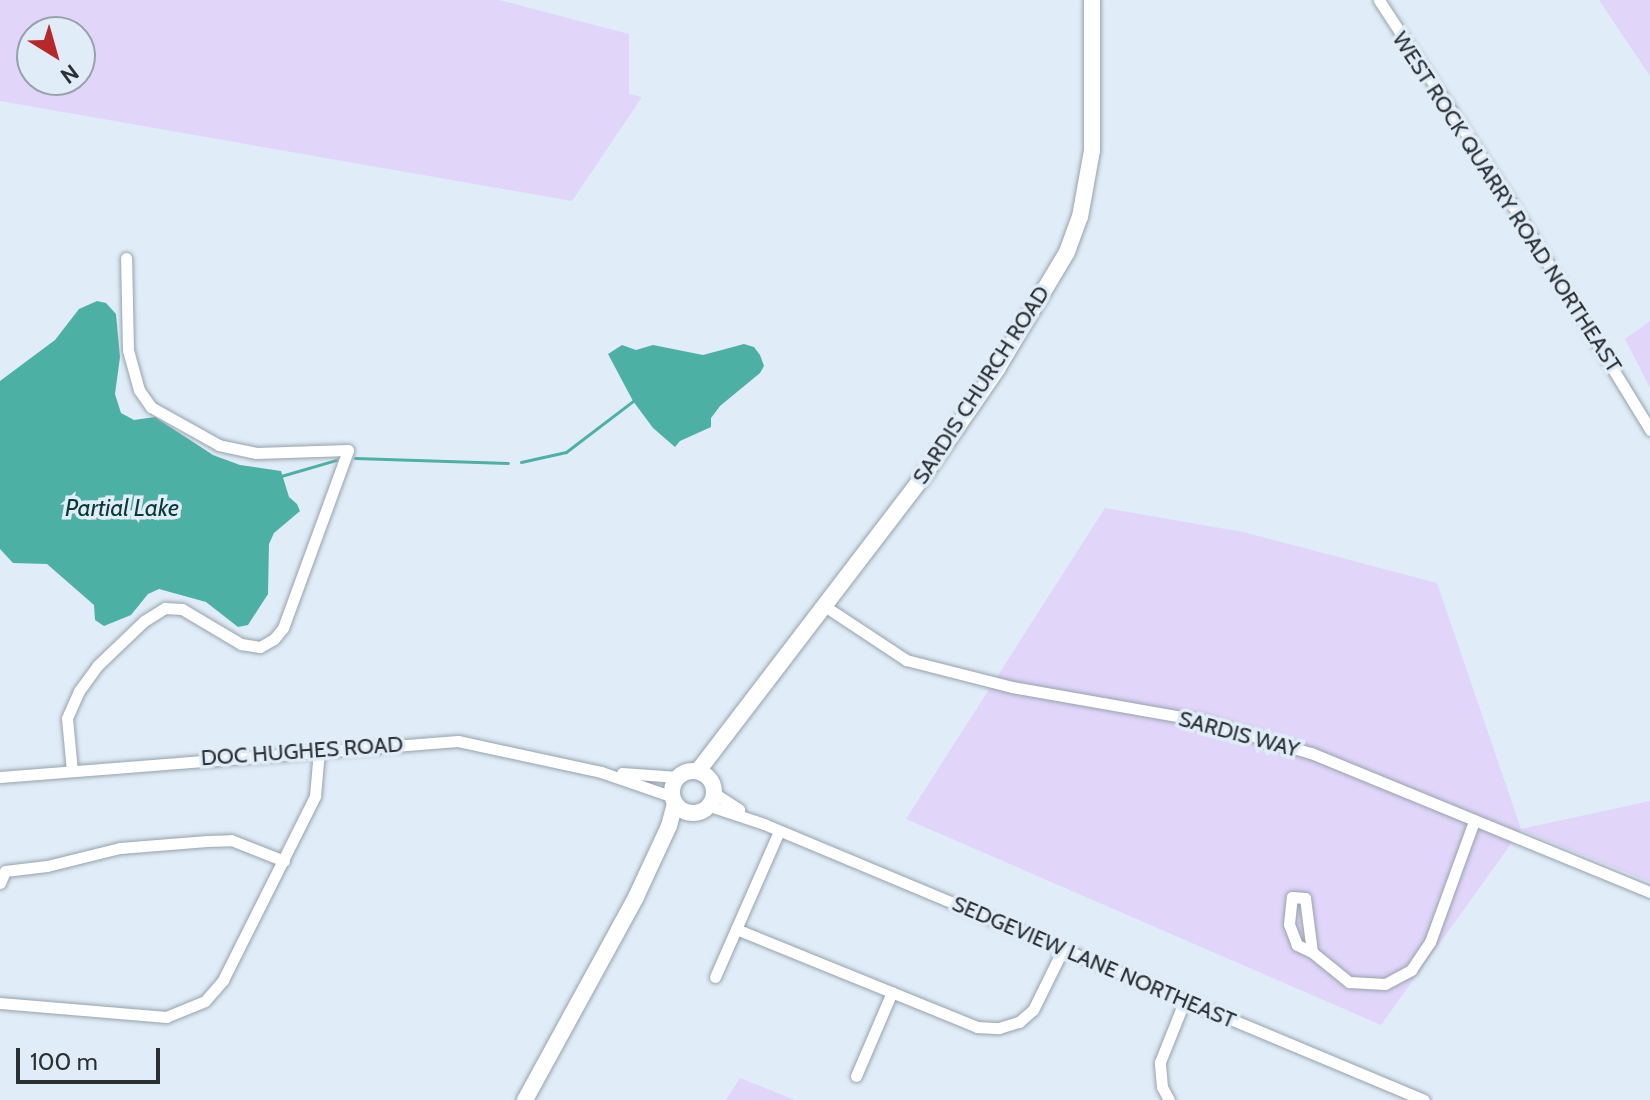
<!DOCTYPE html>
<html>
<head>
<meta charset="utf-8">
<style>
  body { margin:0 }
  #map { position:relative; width:1650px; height:1100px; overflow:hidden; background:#e0edf8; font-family:Cabin,sans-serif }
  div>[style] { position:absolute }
  .green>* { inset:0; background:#e1d5fa }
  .water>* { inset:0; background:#4db0a5 }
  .stream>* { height:3px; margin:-1.5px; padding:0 1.5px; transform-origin:1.5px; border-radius:1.5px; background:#4db0a5 }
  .roads { filter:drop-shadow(0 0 2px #96a2ac) drop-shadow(0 0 2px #96a2ac) }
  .street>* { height:11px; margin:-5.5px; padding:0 5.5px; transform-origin:5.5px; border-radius:5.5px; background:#fff }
  .secondary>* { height:16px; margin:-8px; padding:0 8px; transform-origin:8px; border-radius:8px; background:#fff }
  .secondary>.ring { margin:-8px; padding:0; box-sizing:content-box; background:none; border:16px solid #fff; border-radius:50% }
  span { translate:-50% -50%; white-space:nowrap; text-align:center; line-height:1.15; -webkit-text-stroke:7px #e0edf8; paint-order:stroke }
  .street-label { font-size:22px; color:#2b3034 }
  .water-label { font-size:24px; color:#0b3a35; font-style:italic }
  .north { position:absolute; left:16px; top:16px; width:80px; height:80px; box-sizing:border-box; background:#e0edf8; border:2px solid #98a1aa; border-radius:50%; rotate:143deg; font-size:22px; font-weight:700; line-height:32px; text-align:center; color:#2b3034 }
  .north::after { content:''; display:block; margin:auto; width:28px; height:36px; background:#b8282b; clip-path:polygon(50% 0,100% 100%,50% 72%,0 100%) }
  .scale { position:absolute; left:16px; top:1048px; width:144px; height:36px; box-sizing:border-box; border:4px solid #2b3034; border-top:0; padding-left:10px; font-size:24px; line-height:28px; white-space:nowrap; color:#2b3034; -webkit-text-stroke:6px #e0edf8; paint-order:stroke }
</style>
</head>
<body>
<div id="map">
  <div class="green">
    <i style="clip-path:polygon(evenodd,0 0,499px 0,629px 34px,629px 94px,642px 97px,572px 201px,0 101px,0 0,32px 32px,80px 32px,80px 80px,32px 80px,32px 32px)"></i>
    <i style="clip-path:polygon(1599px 0,1650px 0,1650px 76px)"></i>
    <i style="clip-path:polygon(1650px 321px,1650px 388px,1625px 339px)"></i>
    <i style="clip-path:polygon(1105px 508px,1243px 532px,1437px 583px,1521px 829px,1650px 801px,1650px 882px,1521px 830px,1381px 1025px,906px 819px)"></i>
    <i style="clip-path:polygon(740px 1078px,795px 1100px,726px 1100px)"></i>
  </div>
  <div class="water">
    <i style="clip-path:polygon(97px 301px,106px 303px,116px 314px,120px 357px,115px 394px,121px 413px,134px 420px,155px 417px,213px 455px,240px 465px,281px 471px,289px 497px,297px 504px,300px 511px,274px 533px,269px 544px,268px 594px,248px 625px,238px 627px,206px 602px,159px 589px,148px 594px,131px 615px,104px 626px,95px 620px,94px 605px,47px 564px,13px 563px,0 549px,0 381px,55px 340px,79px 309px)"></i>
    <i style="clip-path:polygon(744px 344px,754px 347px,760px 355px,764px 366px,760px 373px,720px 406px,711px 418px,711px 427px,680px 441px,675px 447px,653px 428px,633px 401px,608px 354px,622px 345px,636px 350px,653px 345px,703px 355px)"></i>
  </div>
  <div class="stream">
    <i style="left:355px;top:458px;width:153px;rotate:1.9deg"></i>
    <i style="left:521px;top:462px;width:46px;rotate:-12.5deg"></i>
    <i style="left:566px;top:452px;width:84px;rotate:-37.3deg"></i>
    <i style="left:281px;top:476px;width:57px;rotate:-16.2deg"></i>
  </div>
  <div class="roads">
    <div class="street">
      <i style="left:1379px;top:0;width:230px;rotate:56.9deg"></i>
      <i style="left:1505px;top:193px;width:278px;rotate:58.5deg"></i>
      <i style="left:823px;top:605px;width:100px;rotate:33.5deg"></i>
      <i style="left:906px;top:660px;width:109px;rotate:14.3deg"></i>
      <i style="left:1012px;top:687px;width:195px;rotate:10deg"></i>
      <i style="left:1204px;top:721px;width:112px;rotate:16.7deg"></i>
      <i style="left:1311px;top:753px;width:366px;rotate:22.3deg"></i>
      <i style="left:72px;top:771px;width:53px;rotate:-95.4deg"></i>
      <i style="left:67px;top:718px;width:30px;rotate:-66deg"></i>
      <i style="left:79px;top:691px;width:32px;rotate:-54deg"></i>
      <i style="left:98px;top:665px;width:64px;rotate:-43.7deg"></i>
      <i style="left:144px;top:621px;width:25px;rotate:-32deg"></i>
      <i style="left:165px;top:608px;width:17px;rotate:3deg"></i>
      <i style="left:182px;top:609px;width:69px;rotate:30.7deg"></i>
      <i style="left:241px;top:644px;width:19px;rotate:9deg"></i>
      <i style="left:260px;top:647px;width:16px;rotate:-30deg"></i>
      <i style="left:274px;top:639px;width:14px;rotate:-51deg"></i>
      <i style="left:283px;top:628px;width:189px;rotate:-69.9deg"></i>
      <i style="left:348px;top:450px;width:92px;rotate:178.1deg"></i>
      <i style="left:256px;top:453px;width:38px;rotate:-168deg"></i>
      <i style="left:219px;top:445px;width:78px;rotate:-150.8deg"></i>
      <i style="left:151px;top:407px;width:21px;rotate:-125deg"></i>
      <i style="left:139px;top:390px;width:41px;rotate:-105.4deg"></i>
      <i style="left:128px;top:350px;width:92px;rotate:-91.2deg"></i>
      <i style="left:622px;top:773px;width:56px;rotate:4.1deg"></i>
      <i style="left:0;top:777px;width:459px;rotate:-4.5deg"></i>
      <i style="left:458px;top:741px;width:146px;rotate:12.2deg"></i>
      <i style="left:601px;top:772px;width:76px;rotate:19.1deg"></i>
      <i style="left:714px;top:793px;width:30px;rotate:33deg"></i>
      <i style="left:710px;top:806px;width:57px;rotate:18.4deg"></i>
      <i style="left:764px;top:824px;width:715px;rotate:22.69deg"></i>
      <i style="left:0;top:883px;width:13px;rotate:-67deg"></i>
      <i style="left:5px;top:871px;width:42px;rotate:-6.8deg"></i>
      <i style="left:47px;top:866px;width:75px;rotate:-13.9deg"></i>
      <i style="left:120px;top:848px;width:87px;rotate:-4.6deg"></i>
      <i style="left:207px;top:841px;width:24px;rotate:-2deg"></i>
      <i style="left:231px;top:840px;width:57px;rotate:21.6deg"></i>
      <i style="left:736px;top:929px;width:260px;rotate:22.1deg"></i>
      <i style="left:977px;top:1027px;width:22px;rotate:3deg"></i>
      <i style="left:999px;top:1028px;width:21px;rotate:-17deg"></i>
      <i style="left:1019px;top:1022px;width:18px;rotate:-41deg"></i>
      <i style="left:1033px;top:1010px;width:68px;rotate:-63.8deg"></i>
      <i style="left:1312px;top:952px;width:17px;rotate:-155deg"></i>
      <i style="left:1297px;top:945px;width:22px;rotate:-111deg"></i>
      <i style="left:1289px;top:924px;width:27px;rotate:-84deg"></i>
      <i style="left:1292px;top:897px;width:13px;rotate:4deg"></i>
      <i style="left:1305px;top:898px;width:54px;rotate:82.6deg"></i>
      <i style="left:1312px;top:952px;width:48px;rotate:39deg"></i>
      <i style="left:1349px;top:982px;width:36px;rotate:3deg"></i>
      <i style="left:1385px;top:984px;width:30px;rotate:-28deg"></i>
      <i style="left:1411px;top:970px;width:34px;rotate:-56deg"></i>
      <i style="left:1430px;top:942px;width:129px;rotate:-70deg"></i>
      <i style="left:715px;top:977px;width:159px;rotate:-66.3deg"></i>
      <i style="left:0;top:1003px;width:167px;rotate:4.8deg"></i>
      <i style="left:166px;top:1017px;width:42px;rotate:-22.3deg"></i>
      <i style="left:205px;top:1001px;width:28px;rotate:-49deg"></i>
      <i style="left:223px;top:980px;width:206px;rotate:-63.4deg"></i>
      <i style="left:315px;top:796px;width:46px;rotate:-85deg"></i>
      <i style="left:856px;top:1076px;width:91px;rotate:-66.8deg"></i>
      <i style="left:1169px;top:1100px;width:15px;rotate:-118deg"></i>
      <i style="left:1162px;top:1087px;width:25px;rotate:-95deg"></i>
      <i style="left:1160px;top:1062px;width:65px;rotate:-68.2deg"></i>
    </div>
    <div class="secondary">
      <i class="ring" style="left:672px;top:771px;width:26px;height:26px"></i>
      <i style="left:698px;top:771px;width:377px;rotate:-52.6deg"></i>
      <i style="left:927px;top:471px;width:124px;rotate:-55.5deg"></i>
      <i style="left:997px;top:369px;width:136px;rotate:-59.1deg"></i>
      <i style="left:1067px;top:252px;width:37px;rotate:-70deg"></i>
      <i style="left:1080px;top:217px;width:68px;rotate:-79.8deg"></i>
      <i style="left:1092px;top:150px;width:150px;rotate:-90deg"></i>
      <i style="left:525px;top:1100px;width:231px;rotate:-61.3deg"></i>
      <i style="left:636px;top:897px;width:78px;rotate:-65.1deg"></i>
      <i style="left:669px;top:826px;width:23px;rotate:-75deg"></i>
    </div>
  </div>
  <div class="street-label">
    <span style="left:1507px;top:202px;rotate:57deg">WEST ROCK QUARRY ROAD NORTHEAST</span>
    <span style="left:981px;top:385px;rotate:-57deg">SARDIS CHURCH ROAD</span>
    <span style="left:1239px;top:734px;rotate:15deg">SARDIS WAY</span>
    <span style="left:302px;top:751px;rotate:-4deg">DOC HUGHES ROAD</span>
    <span style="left:1094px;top:962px;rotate:23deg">SEDGEVIEW LANE NORTHEAST</span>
  </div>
  <div class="water-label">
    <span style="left:122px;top:508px">Partial Lake</span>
  </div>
  <div class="north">N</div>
  <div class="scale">100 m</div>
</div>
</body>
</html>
